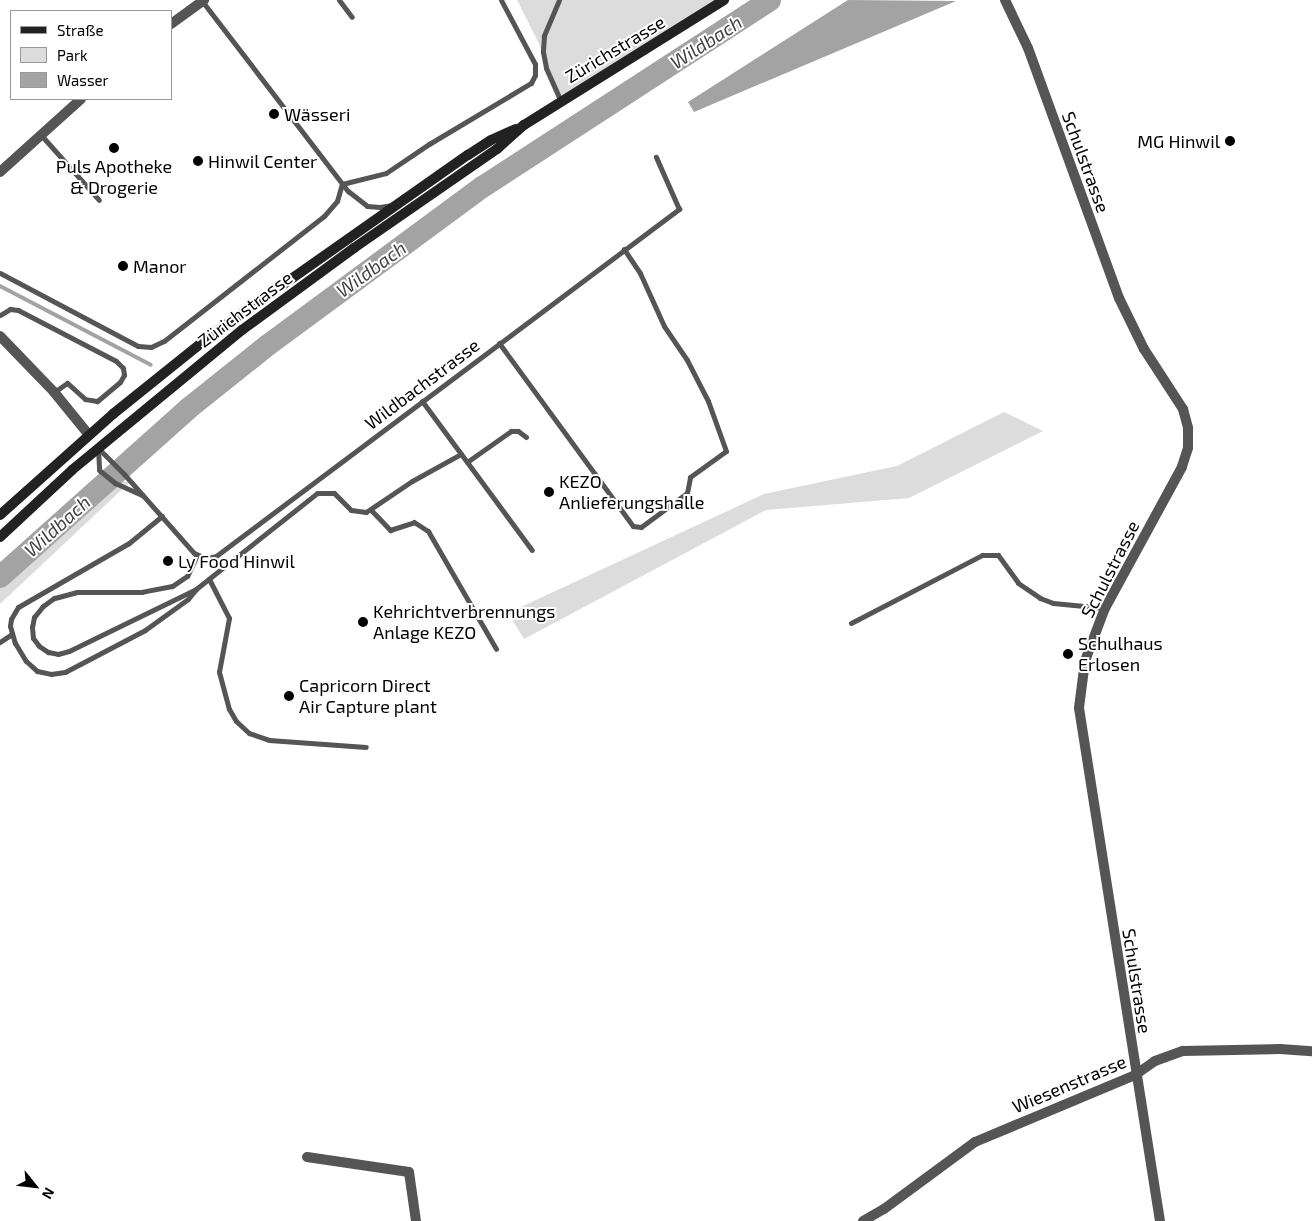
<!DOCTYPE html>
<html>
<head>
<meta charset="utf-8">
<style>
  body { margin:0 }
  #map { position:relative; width:1312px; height:1221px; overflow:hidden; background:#fff; font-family:"Exo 2",sans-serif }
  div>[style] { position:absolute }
  .green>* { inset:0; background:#dcdcdc }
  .water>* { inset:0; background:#a3a3a3 }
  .stream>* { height:4px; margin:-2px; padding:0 2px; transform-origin:2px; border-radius:2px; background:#a3a3a3 }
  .river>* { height:22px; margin:-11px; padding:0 11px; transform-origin:11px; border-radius:11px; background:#a3a3a3 }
  .service>* { height:5px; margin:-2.5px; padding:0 2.5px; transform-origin:2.5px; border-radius:2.5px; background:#555 }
  .minor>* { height:10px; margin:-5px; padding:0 5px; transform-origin:5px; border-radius:5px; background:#555 }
  .secondary>* { height:10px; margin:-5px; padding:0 5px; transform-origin:5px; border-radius:5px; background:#222 }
  .dots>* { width:14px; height:14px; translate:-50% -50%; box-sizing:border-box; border:2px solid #fff; border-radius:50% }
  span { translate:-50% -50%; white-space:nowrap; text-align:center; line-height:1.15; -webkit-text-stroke:4px #fff; paint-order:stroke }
  .street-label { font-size:18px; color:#000 }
  .poi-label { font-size:18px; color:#000 }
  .left { translate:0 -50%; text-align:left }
  .right { translate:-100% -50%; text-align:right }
  .water-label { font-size:19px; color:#444; font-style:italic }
  .legend { position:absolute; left:10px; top:10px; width:162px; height:90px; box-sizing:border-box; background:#fff; border:1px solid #999; margin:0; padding:6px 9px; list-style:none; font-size:15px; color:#000 }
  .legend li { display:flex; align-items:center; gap:10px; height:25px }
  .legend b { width:25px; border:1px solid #999 }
  .north { position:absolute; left:10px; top:1161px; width:50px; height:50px; -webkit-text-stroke:4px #fff; paint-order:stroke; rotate:119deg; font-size:14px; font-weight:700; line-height:20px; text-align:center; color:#000 }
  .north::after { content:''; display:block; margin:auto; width:18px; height:22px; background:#000; clip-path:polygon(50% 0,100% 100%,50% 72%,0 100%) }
</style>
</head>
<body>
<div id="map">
  <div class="green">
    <i style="clip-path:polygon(517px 0,722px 0,561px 101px,548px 73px,539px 44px)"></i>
    <i style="clip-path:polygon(1004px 412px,1043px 431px,909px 498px,766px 510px,524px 639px,508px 613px,764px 494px,897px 466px)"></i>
    <i style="clip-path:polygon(131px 481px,0 604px,0 563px,84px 488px)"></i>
  </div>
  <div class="water">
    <i style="clip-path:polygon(848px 0,956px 1px,694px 112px,688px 102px)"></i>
  </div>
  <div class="stream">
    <i style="left:0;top:286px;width:170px;rotate:27.6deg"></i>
  </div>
  <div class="river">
    <i style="left:0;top:577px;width:254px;rotate:-41.8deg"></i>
    <i style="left:189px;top:408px;width:101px;rotate:-38.6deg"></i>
    <i style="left:268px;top:345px;width:268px;rotate:-36.4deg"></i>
    <i style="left:484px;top:186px;width:341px;rotate:-33deg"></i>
  </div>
  <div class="service">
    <i style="left:339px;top:0;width:21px;rotate:53deg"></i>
    <i style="left:559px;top:0;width:39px;rotate:113deg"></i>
    <i style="left:544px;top:36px;width:16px;rotate:94deg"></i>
    <i style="left:543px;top:52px;width:16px;rotate:79deg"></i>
    <i style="left:546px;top:68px;width:36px;rotate:66deg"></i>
    <i style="left:202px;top:1px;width:240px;rotate:52.5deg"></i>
    <i style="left:348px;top:191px;width:24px;rotate:38deg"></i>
    <i style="left:367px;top:206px;width:13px;rotate:4deg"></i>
    <i style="left:380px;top:207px;width:11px;rotate:-10deg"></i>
    <i style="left:41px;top:135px;width:87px;rotate:48.3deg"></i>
    <i style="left:342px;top:184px;width:45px;rotate:-14deg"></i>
    <i style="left:386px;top:173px;width:52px;rotate:-34deg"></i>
    <i style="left:429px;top:144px;width:119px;rotate:-30.9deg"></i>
    <i style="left:531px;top:83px;width:9px;rotate:-63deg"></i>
    <i style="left:535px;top:75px;width:11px;rotate:-90deg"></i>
    <i style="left:535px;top:64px;width:72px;rotate:-118deg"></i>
    <i style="left:0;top:273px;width:156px;rotate:27.9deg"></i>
    <i style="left:138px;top:346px;width:13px;rotate:4deg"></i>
    <i style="left:151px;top:347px;width:14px;rotate:-25deg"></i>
    <i style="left:164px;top:341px;width:203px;rotate:-38deg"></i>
    <i style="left:324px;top:216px;width:20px;rotate:-49deg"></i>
    <i style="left:337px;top:201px;width:18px;rotate:-74deg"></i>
    <i style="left:0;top:315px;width:12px;rotate:-31deg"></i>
    <i style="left:10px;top:309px;width:8px;rotate:7deg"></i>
    <i style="left:18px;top:310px;width:110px;rotate:27.5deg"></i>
    <i style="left:116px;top:361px;width:10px;rotate:45deg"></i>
    <i style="left:123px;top:368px;width:7px;rotate:82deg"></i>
    <i style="left:124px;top:375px;width:8px;rotate:120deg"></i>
    <i style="left:120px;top:382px;width:30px;rotate:140deg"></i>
    <i style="left:97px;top:401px;width:12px;rotate:-171deg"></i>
    <i style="left:85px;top:399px;width:24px;rotate:-138deg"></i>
    <i style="left:67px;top:383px;width:16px;rotate:145deg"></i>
    <i style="left:499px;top:343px;width:227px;rotate:53.8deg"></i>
    <i style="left:633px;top:526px;width:8px;rotate:7deg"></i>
    <i style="left:641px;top:527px;width:57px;rotate:-36.5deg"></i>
    <i style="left:687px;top:493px;width:16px;rotate:-79deg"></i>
    <i style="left:690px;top:477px;width:44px;rotate:-35.8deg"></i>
    <i style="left:726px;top:451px;width:53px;rotate:-109.8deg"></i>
    <i style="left:708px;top:401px;width:46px;rotate:-117.1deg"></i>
    <i style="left:687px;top:360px;width:41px;rotate:-124.1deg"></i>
    <i style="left:664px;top:326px;width:58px;rotate:-114.4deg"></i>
    <i style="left:640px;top:273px;width:29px;rotate:-124deg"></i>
    <i style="left:422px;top:401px;width:185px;rotate:53.6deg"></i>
    <i style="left:98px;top:448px;width:37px;rotate:45deg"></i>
    <i style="left:124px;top:474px;width:106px;rotate:48.5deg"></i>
    <i style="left:194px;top:553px;width:13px;rotate:23deg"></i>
    <i style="left:206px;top:558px;width:10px;rotate:-11deg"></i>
    <i style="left:216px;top:556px;width:579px;rotate:-36.85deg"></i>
    <i style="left:679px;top:209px;width:57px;rotate:-113.9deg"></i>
    <i style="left:98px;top:448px;width:22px;rotate:87deg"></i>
    <i style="left:99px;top:470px;width:21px;rotate:39deg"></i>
    <i style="left:115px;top:483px;width:30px;rotate:24deg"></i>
    <i style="left:467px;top:462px;width:54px;rotate:-35.2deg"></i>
    <i style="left:511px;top:431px;width:7px"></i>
    <i style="left:518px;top:431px;width:10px;rotate:37deg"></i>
    <i style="left:371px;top:510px;width:28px;rotate:46deg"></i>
    <i style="left:390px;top:530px;width:25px;rotate:-18deg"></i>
    <i style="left:414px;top:522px;width:17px;rotate:33deg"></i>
    <i style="left:428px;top:531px;width:136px;rotate:60deg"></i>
    <i style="left:162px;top:516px;width:43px;rotate:140.7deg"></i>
    <i style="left:129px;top:543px;width:128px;rotate:150deg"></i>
    <i style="left:18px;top:607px;width:14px;rotate:120deg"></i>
    <i style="left:11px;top:619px;width:7px;rotate:98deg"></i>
    <i style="left:10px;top:626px;width:18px;rotate:74deg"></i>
    <i style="left:15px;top:643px;width:21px;rotate:59deg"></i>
    <i style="left:26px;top:661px;width:15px;rotate:42deg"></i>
    <i style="left:37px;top:671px;width:14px;rotate:12deg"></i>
    <i style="left:51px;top:674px;width:14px;rotate:-8deg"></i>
    <i style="left:65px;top:672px;width:90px;rotate:-27.7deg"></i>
    <i style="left:145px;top:630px;width:53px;rotate:-35.8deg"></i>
    <i style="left:188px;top:599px;width:13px;rotate:-51deg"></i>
    <i style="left:197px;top:555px;width:23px;rotate:115deg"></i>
    <i style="left:187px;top:576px;width:18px;rotate:146deg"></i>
    <i style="left:172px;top:586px;width:31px;rotate:169deg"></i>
    <i style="left:142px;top:592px;width:65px;rotate:180deg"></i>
    <i style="left:77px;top:592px;width:24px;rotate:165deg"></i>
    <i style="left:54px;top:598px;width:14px;rotate:144deg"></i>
    <i style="left:43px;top:606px;width:14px;rotate:129deg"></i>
    <i style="left:34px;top:617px;width:10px;rotate:101deg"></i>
    <i style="left:32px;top:627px;width:11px;rotate:85deg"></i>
    <i style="left:33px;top:638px;width:10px;rotate:53deg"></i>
    <i style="left:39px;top:646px;width:11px;rotate:34deg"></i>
    <i style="left:48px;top:652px;width:10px;rotate:11deg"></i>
    <i style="left:58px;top:654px;width:11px;rotate:-15deg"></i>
    <i style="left:69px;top:651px;width:141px;rotate:-26deg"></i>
    <i style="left:196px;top:589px;width:154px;rotate:-38.4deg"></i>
    <i style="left:317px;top:493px;width:17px"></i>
    <i style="left:334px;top:493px;width:24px;rotate:45deg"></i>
    <i style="left:351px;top:510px;width:15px;rotate:8deg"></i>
    <i style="left:366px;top:512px;width:55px;rotate:-34deg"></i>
    <i style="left:412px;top:481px;width:56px;rotate:-28.9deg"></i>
    <i style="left:209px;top:579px;width:44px;rotate:62.9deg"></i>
    <i style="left:229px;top:618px;width:55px;rotate:100.5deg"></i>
    <i style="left:219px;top:672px;width:38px;rotate:75deg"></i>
    <i style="left:229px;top:709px;width:14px;rotate:60deg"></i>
    <i style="left:236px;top:721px;width:18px;rotate:43deg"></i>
    <i style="left:249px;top:733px;width:21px;rotate:19deg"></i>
    <i style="left:269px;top:740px;width:97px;rotate:4.1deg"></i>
    <i style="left:851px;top:623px;width:148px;rotate:-27.4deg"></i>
    <i style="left:982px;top:555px;width:16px"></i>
    <i style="left:998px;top:555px;width:34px;rotate:54deg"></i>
    <i style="left:1018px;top:583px;width:27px;rotate:34deg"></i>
    <i style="left:1040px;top:598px;width:14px;rotate:21deg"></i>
    <i style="left:1053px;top:603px;width:52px;rotate:5.5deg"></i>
    <i style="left:0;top:642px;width:14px;rotate:-34deg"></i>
  </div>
  <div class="minor">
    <i style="left:1005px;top:0;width:53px;rotate:64.4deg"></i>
    <i style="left:1028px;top:48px;width:266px;rotate:70deg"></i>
    <i style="left:1119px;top:298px;width:57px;rotate:63.9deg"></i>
    <i style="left:1144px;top:349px;width:72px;rotate:57deg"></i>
    <i style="left:1183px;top:409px;width:20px;rotate:75deg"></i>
    <i style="left:1188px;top:428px;width:20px;rotate:90deg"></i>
    <i style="left:1188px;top:448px;width:20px;rotate:108deg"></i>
    <i style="left:1182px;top:467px;width:161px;rotate:118.6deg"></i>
    <i style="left:1105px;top:608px;width:57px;rotate:110.7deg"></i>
    <i style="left:1085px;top:661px;width:47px;rotate:97.3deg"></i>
    <i style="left:1079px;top:708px;width:519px;rotate:81.03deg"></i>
    <i style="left:171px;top:24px;width:41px;rotate:-36deg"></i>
    <i style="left:0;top:172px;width:109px;rotate:-42deg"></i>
    <i style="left:0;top:336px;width:78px;rotate:46deg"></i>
    <i style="left:54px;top:392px;width:55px;rotate:50.9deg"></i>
    <i style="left:307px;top:1157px;width:103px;rotate:8.4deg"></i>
    <i style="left:409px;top:1172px;width:49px;rotate:81.9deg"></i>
    <i style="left:863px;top:1221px;width:24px;rotate:-30deg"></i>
    <i style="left:884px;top:1209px;width:113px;rotate:-36.4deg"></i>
    <i style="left:975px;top:1142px;width:173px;rotate:-22.7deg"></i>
    <i style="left:1135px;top:1075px;width:24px;rotate:-35deg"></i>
    <i style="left:1155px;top:1061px;width:30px;rotate:-20deg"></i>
    <i style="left:1183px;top:1051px;width:97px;rotate:-1.2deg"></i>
    <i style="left:1280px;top:1049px;width:32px;rotate:4deg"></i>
  </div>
  <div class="secondary">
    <i style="left:0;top:515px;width:152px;rotate:-41.8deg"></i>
    <i style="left:113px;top:414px;width:124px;rotate:-38.8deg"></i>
    <i style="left:210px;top:336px;width:315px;rotate:-35.1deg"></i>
    <i style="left:468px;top:155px;width:27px;rotate:-33deg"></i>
    <i style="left:491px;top:140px;width:27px;rotate:-24deg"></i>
    <i style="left:0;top:537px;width:98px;rotate:-42.9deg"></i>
    <i style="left:72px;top:470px;width:220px;rotate:-39.5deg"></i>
    <i style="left:242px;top:330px;width:139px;rotate:-36.2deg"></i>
    <i style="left:354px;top:248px;width:174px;rotate:-34.7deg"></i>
    <i style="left:497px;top:149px;width:36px;rotate:-42deg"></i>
    <i style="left:524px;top:125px;width:236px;rotate:-32deg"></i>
  </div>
  <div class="dots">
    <i style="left:274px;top:114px;background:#000"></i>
    <i style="left:1230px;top:141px;background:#000"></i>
    <i style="left:114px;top:148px;background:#000"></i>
    <i style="left:198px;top:161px;background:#000"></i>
    <i style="left:123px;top:266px;background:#000"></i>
    <i style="left:549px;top:492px;background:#000"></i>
    <i style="left:168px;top:561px;background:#000"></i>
    <i style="left:363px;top:622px;background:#000"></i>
    <i style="left:1068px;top:654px;background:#000"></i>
    <i style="left:289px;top:696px;background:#000"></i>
  </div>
  <div class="street-label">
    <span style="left:615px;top:49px;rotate:-31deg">Zürichstrasse</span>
    <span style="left:1086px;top:162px;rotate:70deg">Schulstrasse</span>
    <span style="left:245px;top:309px;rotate:-37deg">Zürichstrasse</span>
    <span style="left:422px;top:384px;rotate:-37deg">Wildbachstrasse</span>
    <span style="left:1110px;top:569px;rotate:-63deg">Schulstrasse</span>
    <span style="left:1137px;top:981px;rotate:81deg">Schulstrasse</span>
    <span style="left:1069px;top:1084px;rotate:-23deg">Wiesenstrasse</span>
  </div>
  <div class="poi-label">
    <span class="left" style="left:284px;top:114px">Wässeri</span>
    <span class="right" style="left:1220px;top:141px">MG Hinwil</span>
    <span class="left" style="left:208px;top:161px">Hinwil Center</span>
    <span style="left:114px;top:177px">Puls Apotheke<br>&amp; Drogerie</span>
    <span class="left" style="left:133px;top:266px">Manor</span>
    <span class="left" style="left:559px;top:492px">KEZO<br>Anlieferungshalle</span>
    <span class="left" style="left:178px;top:561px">Ly Food Hinwil</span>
    <span class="left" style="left:373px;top:622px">Kehrichtverbrennungs<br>Anlage KEZO</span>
    <span class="left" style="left:1078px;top:654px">Schulhaus<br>Erlosen</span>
    <span class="left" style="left:299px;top:696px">Capricorn Direct<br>Air Capture plant</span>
  </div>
  <div class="water-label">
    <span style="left:706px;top:42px;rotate:-33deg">Wildbach</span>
    <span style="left:371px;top:269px;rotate:-36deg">Wildbach</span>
    <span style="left:57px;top:526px;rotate:-42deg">Wildbach</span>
  </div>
  <ul class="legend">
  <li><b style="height:6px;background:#222"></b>Straße</li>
  <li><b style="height:14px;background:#dcdcdc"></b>Park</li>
  <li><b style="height:14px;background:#a3a3a3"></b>Wasser</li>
  </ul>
  <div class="north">N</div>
</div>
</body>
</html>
